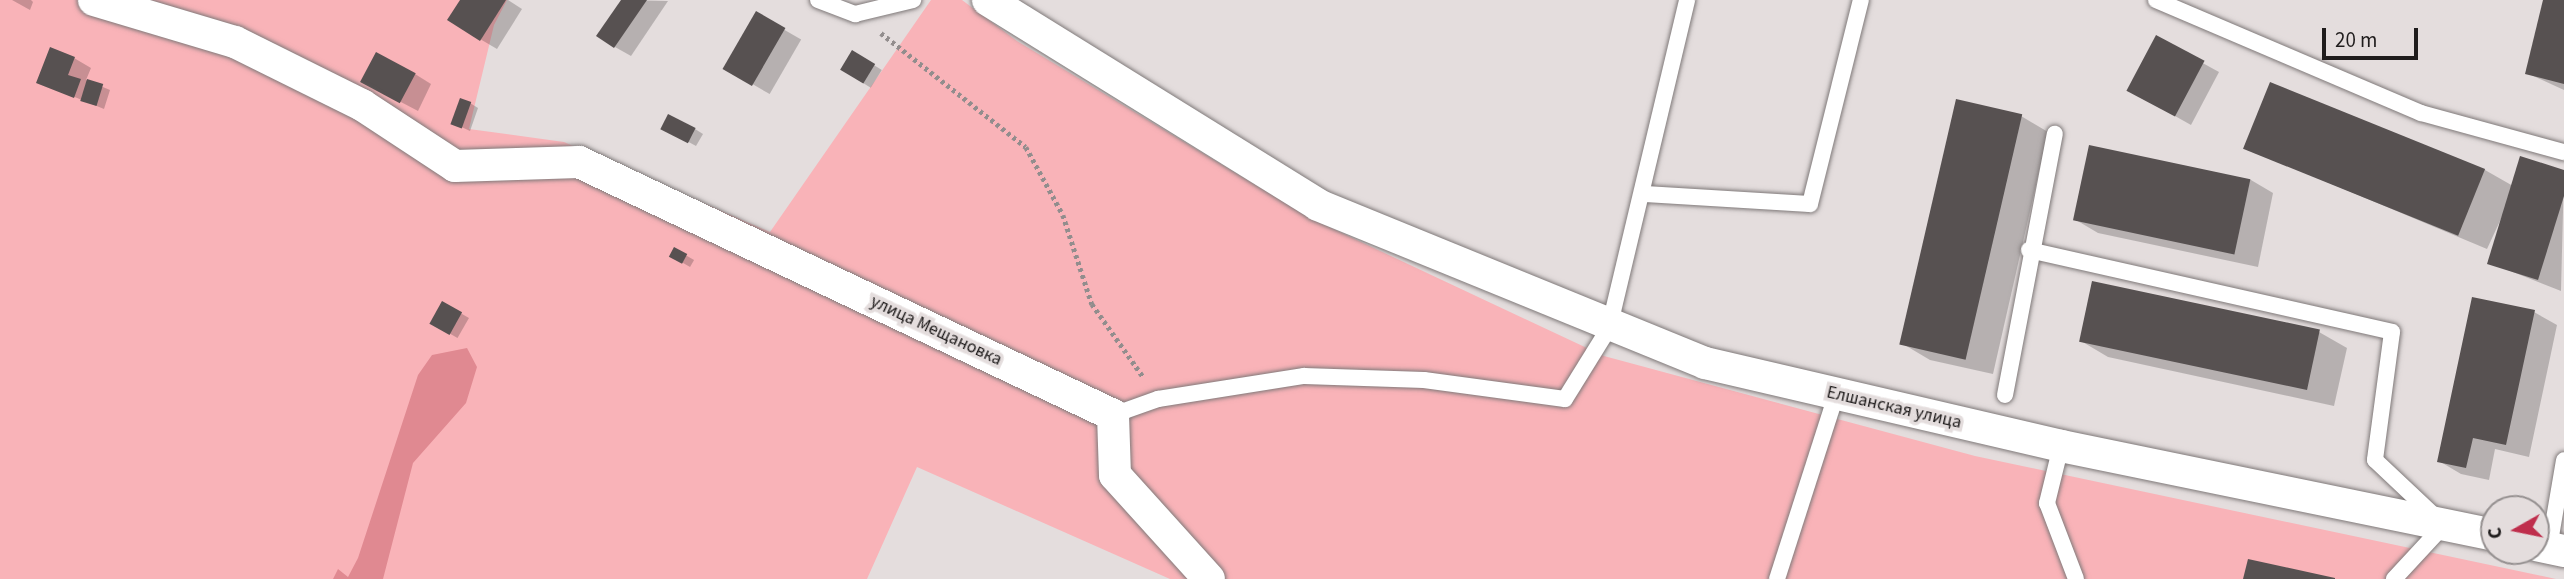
<!DOCTYPE html>
<html>
<head>
<meta charset="utf-8">
<style>
  body { margin:0 }
  #map { position:relative; width:2564px; height:579px; overflow:hidden; background:#e4dddd; font-family:"Source Sans 3",sans-serif }
  div>[style] { position:absolute }
  .green>* { inset:0; background:#f9b3b8 }
  .water>* { inset:0; background:#e08991 }
  .shadow>* { inset:0; background:#0003; transform-origin:0 0 }
  .building>* { inset:0; background:#575151; transform-origin:0 0 }
  .path>* { height:4.5px; margin-top:-2.25px; transform-origin:0; background:repeating-linear-gradient(90deg,#928d8d 0 3.5px,transparent 0 7px) }
  .roads { filter:drop-shadow(0 0 2px #7f7979) drop-shadow(0 0 2px #7f7979) }
  .service>* { height:16px; margin:-8px; padding:0 8px; transform-origin:8px; border-radius:8px; background:#fff }
  .minor>* { height:32px; margin:-16px; padding:0 16px; transform-origin:16px; border-radius:16px; background:#fff }
  span { translate:-50% -50%; white-space:nowrap; text-align:center; line-height:1.15; -webkit-text-stroke:7px #e4dddd; paint-order:stroke }
  .street-label { font-size:18px; color:#1f1c1c }
  .north { position:absolute; left:2480px; top:495px; width:70px; height:70px; box-sizing:border-box; background:#e4dddd; border:2px solid #959090; border-radius:50%; rotate:261deg; font-size:19px; font-weight:700; line-height:28px; text-align:center; color:#1f1c1c }
  .north::after { content:''; display:block; margin:auto; width:24px; height:32px; background:#bf2e4c; clip-path:polygon(50% 0,100% 100%,50% 72%,0 100%) }
  .scale { position:absolute; left:2322px; top:28px; width:96px; height:32px; box-sizing:border-box; border:4px solid #1f1c1c; border-top:0; padding-left:9px; font-size:21px; line-height:24px; white-space:nowrap; color:#1f1c1c; -webkit-text-stroke:5px #e4dddd; paint-order:stroke }
</style>
</head>
<body>
<div id="map">
  <div class="green">
    <i style="clip-path:polygon(0 0,507px 0,494px 25px,469px 129px,564px 142px,770px 232px,931px 0,962px 0,1017px 41px,1310px 218px,1604px 356px,1975px 456px,2556px 579px,1170px 579px,917px 467px,867px 579px,0 579px)"></i>
  </div>
  <div class="water">
    <i style="clip-path:polygon(467px 348px,477px 367px,466px 403px,413px 463px,383px 579px,333px 579px,338px 569px,348px 577px,358px 558px,418px 375px,432px 355px)"></i>
  </div>
  <div class="shadow">
    <i style="clip-path:polygon(12px 0,31px 0,33px 2px,30px 10px)"></i>
    <i style="clip-path:polygon(462px 0,508px 0,522px 9px,497px 49px,480px 39px)"></i>
    <i style="clip-path:polygon(623px 0,668px 1px,631px 56px,615px 47px)"></i>
    <i style="clip-path:polygon(2545px 0,2564px 0,2564px 90px,2527px 73px)"></i>
    <i style="left:757px;top:14px;width:51px;height:63px;rotate:30deg"></i>
    <i style="clip-path:polygon(2157px 38px,2219px 72px,2191px 125px,2143px 98px)"></i>
    <i style="left:853px;top:52px;width:34px;height:21px;rotate:32deg"></i>
    <i style="clip-path:polygon(74px 58px,91px 68px,86px 80px,110px 90px,104px 109px,38px 82px)"></i>
    <i style="clip-path:polygon(415px 74px,431px 84px,418px 111px,380px 91px)"></i>
    <i style="clip-path:polygon(470px 103px,478px 108px,470px 131px,453px 123px)"></i>
    <i style="clip-path:polygon(2021px 116px,2048px 132px,1993px 374px,1930px 360px,1903px 344px)"></i>
    <i style="clip-path:polygon(663px 128px,695px 129px,703px 134px,696px 146px)"></i>
    <i style="clip-path:polygon(2091px 147px,2251px 180px,2273px 193px,2258px 267px,2098px 233px,2076px 220px)"></i>
    <i style="clip-path:polygon(2246px 148px,2485px 170px,2513px 186px,2564px 172px,2561px 291px,2490px 263px,2506px 208px,2487px 249px)"></i>
    <i style="left:675px;top:249px;width:22px;height:8px;rotate:30deg"></i>
    <i style="left:443px;top:303px;width:30px;height:23px;rotate:30deg"></i>
    <i style="clip-path:polygon(2534px 312px,2557px 325px,2529px 457px,2495px 449px,2489px 480px,2461px 474px,2439px 461px)"></i>
    <i style="clip-path:polygon(2319px 332px,2347px 348px,2334px 406px,2108px 357px,2081px 341px)"></i>
  </div>
  <div class="building">
    <i style="clip-path:polygon(460px 0,506px 0,480px 41px,447px 20px)"></i>
    <i style="clip-path:polygon(621px 0,647px 0,614px 48px,596px 36px)"></i>
    <i style="clip-path:polygon(2543px 0,2564px 0,2564px 84px,2525px 74px)"></i>
    <i style="left:756px;top:11px;width:34px;height:67px;rotate:30deg"></i>
    <i style="left:2156px;top:35px;width:55px;height:63px;rotate:28deg"></i>
    <i style="clip-path:polygon(50px 47px,75px 57px,68px 75px,81px 79px,74px 98px,36px 83px)"></i>
    <i style="left:852px;top:50px;width:27px;height:23px;rotate:31deg"></i>
    <i style="left:376px;top:52px;width:45px;height:34px;rotate:28deg"></i>
    <i style="left:87px;top:79px;width:17px;height:23px;rotate:17deg"></i>
    <i style="left:2270px;top:82px;width:232px;height:72px;rotate:22deg"></i>
    <i style="left:460px;top:98px;width:12px;height:28px;rotate:20deg"></i>
    <i style="left:1956px;top:99px;width:68px;height:252px;rotate:13deg"></i>
    <i style="left:668px;top:114px;width:31px;height:17px;rotate:27deg"></i>
    <i style="left:2089px;top:145px;width:165px;height:77px;rotate:12deg"></i>
    <i style="clip-path:polygon(2520px 156px,2564px 170px,2564px 196px,2538px 280px,2487px 264px)"></i>
    <i style="left:674px;top:247px;width:15px;height:11px;rotate:28deg"></i>
    <i style="left:2092px;top:281px;width:233px;height:62px;rotate:12deg"></i>
    <i style="clip-path:polygon(2472px 297px,2535px 310px,2506px 445px,2473px 438px,2466px 468px,2437px 462px)"></i>
    <i style="left:442px;top:301px;width:23px;height:26px;rotate:29deg"></i>
    <i style="clip-path:polygon(2248px 559px,2335px 578px,2335px 579px,2243px 579px)"></i>
  </div>
  <div class="path">
    <i style="left:881px;top:33px;width:184px;rotate:38.2deg"></i>
    <i style="left:1026px;top:147px;width:77px;rotate:61.4deg"></i>
    <i style="left:1063px;top:215px;width:94px;rotate:72deg"></i>
    <i style="left:1092px;top:304px;width:90px;rotate:54.9deg"></i>
  </div>
  <div class="roads">
    <div class="service">
      <i style="left:818px;top:0;width:40px;rotate:21deg"></i>
      <i style="left:855px;top:14px;width:60px;rotate:-13.6deg"></i>
      <i style="left:2156px;top:0;width:288px;rotate:23.1deg"></i>
      <i style="left:2421px;top:113px;width:148px;rotate:15.3deg"></i>
      <i style="left:1645px;top:194px;width:165px;rotate:3.5deg"></i>
      <i style="left:1810px;top:204px;width:210px;rotate:-76deg"></i>
      <i style="left:2029px;top:250px;width:372px;rotate:12.7deg"></i>
      <i style="left:2392px;top:332px;width:129px;rotate:97.6deg"></i>
      <i style="left:2375px;top:460px;width:95px;rotate:43.3deg"></i>
      <i style="left:2444px;top:525px;width:74px;rotate:132.8deg"></i>
      <i style="left:2005px;top:395px;width:266px;rotate:-79.2deg"></i>
      <i style="left:1113px;top:415px;width:48px;rotate:-19.6deg"></i>
      <i style="left:1158px;top:399px;width:148px;rotate:-9deg"></i>
      <i style="left:1304px;top:376px;width:120px;rotate:1.9deg"></i>
      <i style="left:1424px;top:380px;width:142px;rotate:7.7deg"></i>
      <i style="left:1565px;top:399px;width:84px;rotate:-58.2deg"></i>
      <i style="left:1609px;top:328px;width:337px;rotate:-76.6deg"></i>
      <i style="left:2061px;top:446px;width:59px;rotate:103.8deg"></i>
      <i style="left:2047px;top:503px;width:81px;rotate:69.1deg"></i>
      <i style="left:2549px;top:548px;width:89px;rotate:-80.3deg"></i>
      <i style="left:1777px;top:579px;width:193px;rotate:-72.2deg"></i>
    </div>
    <div class="minor">
      <i style="left:94px;top:0;width:147px;rotate:16.6deg"></i>
      <i style="left:235px;top:42px;width:142px;rotate:26.4deg"></i>
      <i style="left:362px;top:105px;width:111px;rotate:33.3deg"></i>
      <i style="left:455px;top:166px;width:124px;rotate:-1.8deg"></i>
      <i style="left:579px;top:162px;width:591px;rotate:25.35deg"></i>
      <i style="left:1113px;top:415px;width:60px;rotate:88.1deg"></i>
      <i style="left:1115px;top:475px;width:140px;rotate:47.9deg"></i>
      <i style="left:988px;top:0;width:388px;rotate:31.8deg"></i>
      <i style="left:1318px;top:205px;width:418px;rotate:22.2deg"></i>
      <i style="left:1705px;top:363px;width:366px;rotate:13.1deg"></i>
      <i style="left:2061px;top:446px;width:442px;rotate:11.6deg"></i>
      <i style="left:2536px;top:545px;width:29px;rotate:12deg"></i>
    </div>
  </div>
  <div class="street-label">
    <span style="left:936px;top:331px;rotate:25deg">улица Мещановка</span>
    <span style="left:1894px;top:408px;rotate:13deg">Елшанская улица</span>
  </div>
  <div class="north">С</div>
  <div class="scale">20 m</div>
</div>
</body>
</html>
